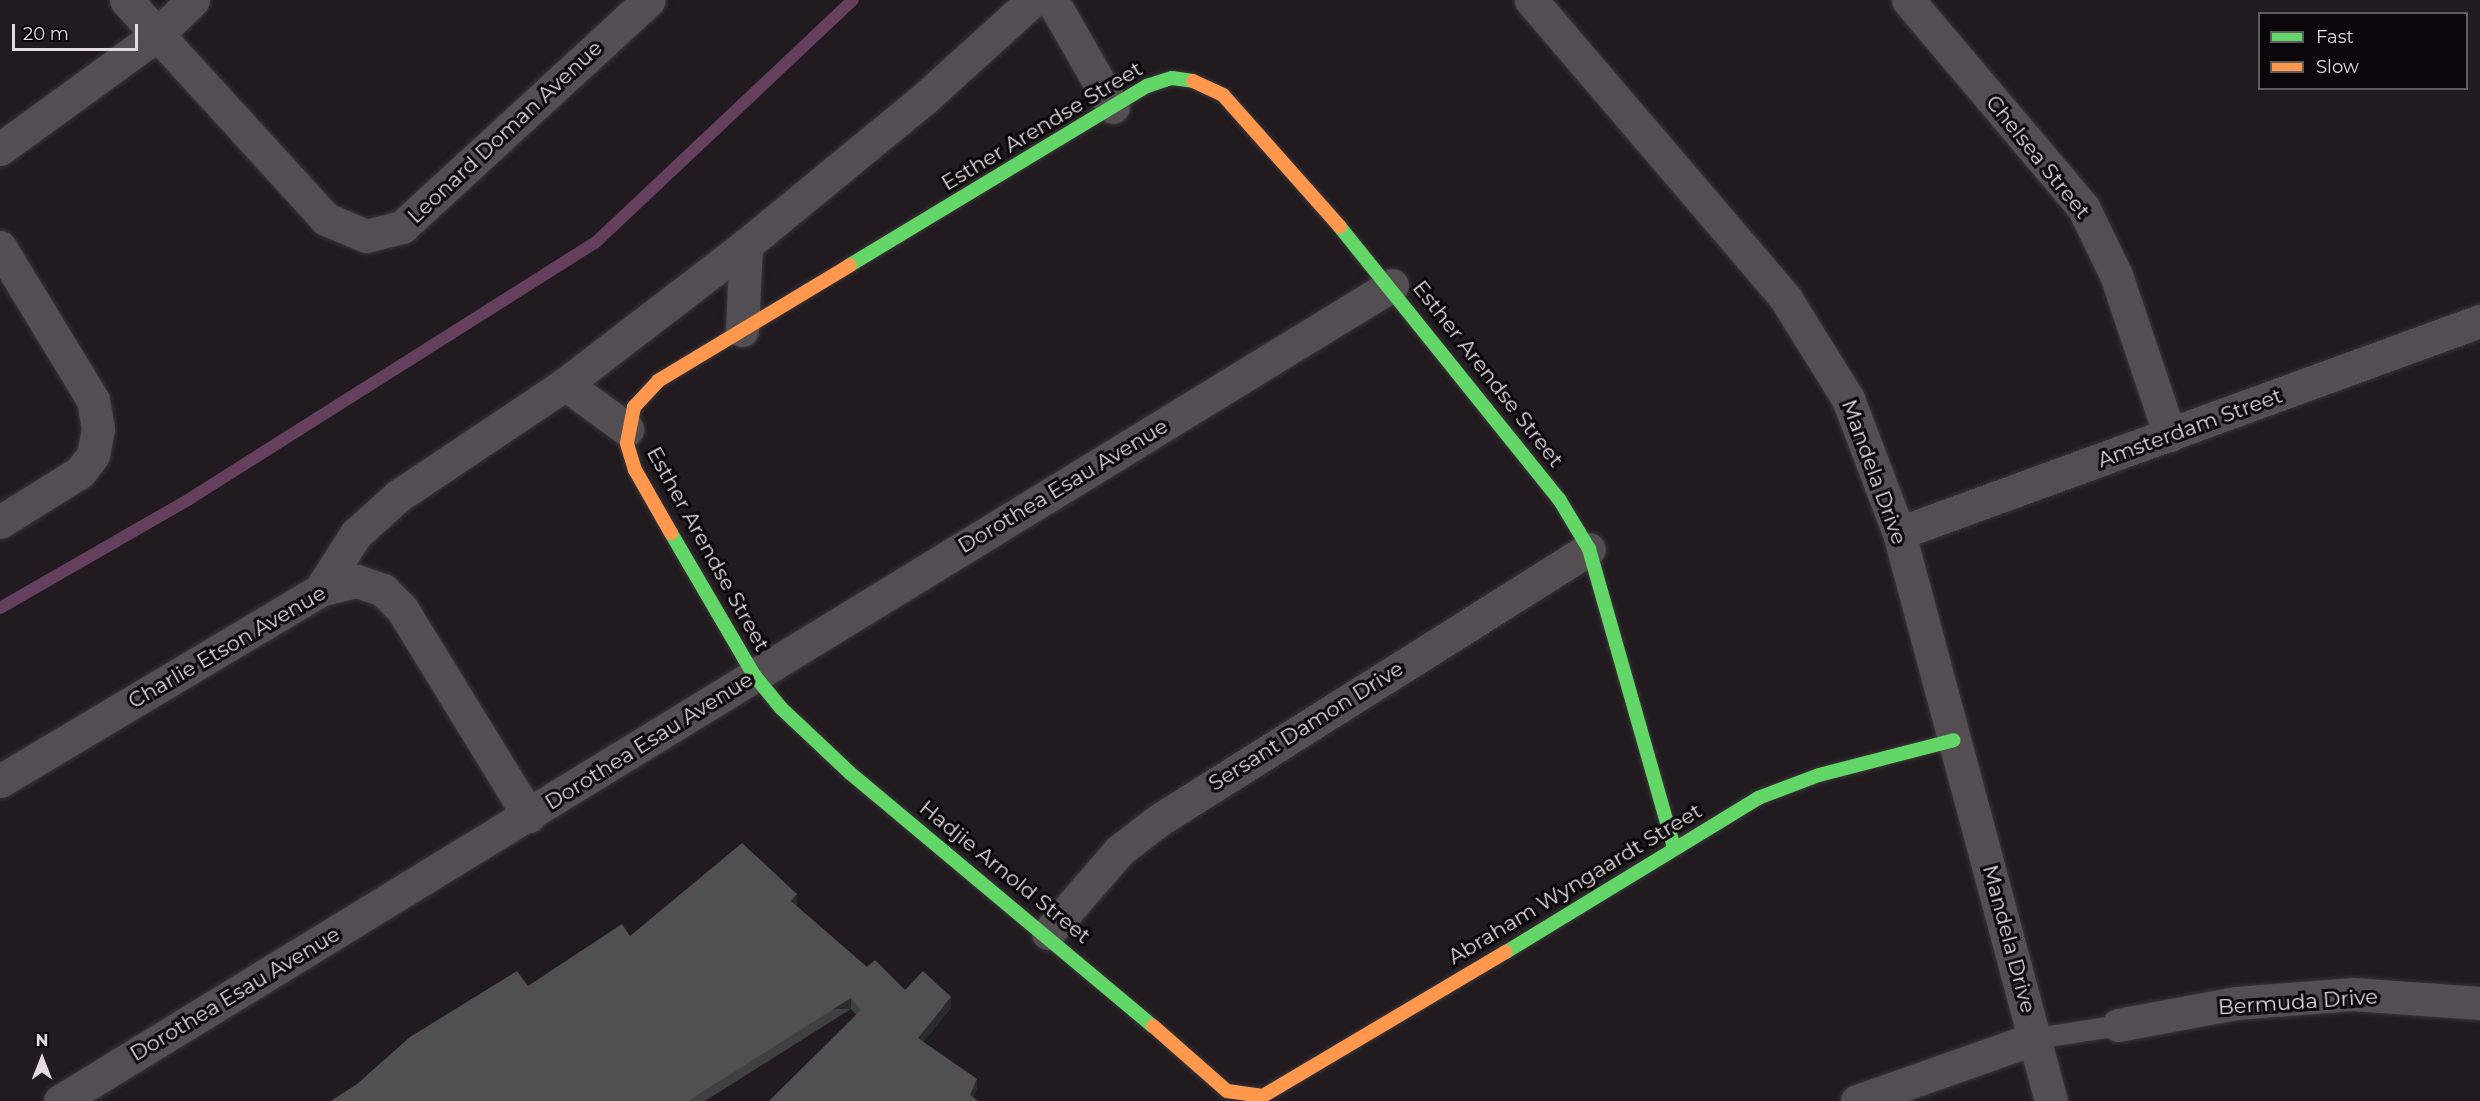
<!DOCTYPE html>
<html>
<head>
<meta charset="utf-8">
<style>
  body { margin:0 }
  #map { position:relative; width:2480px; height:1101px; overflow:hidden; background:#211b20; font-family:Montserrat,sans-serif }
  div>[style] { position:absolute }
  .stream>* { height:12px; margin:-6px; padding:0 6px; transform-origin:6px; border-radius:6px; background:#64405e }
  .roads { filter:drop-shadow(0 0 2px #393538) drop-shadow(0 0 2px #393538) }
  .lane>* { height:21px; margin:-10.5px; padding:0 10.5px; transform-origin:10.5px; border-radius:10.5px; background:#524e51 }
  .street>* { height:33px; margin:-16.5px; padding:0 16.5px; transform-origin:16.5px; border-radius:16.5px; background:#524e51 }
  .fast>* { height:14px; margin:-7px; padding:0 7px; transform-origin:7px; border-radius:7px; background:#63d668 }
  .slow>* { height:14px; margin:-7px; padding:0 7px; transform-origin:7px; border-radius:7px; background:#ff974d }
  .wall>* { inset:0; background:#3f4040 }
  .shaded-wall>* { inset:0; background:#2c2a2c; transform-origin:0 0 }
  .building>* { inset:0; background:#515051 }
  span { translate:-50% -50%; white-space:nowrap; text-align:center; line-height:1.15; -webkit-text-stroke:6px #0a0609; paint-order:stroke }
  .street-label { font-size:21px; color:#e3dbe1 }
  .legend { position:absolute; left:2258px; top:12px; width:210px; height:78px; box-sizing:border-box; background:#0a0609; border:2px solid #615b5f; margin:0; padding:8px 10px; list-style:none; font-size:18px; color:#e3dbe1 }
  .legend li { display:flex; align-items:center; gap:12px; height:30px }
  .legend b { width:30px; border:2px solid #615b5f }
  .north { position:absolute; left:12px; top:1029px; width:60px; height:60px; -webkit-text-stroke:4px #0a0609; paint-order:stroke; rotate:0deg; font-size:16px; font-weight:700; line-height:24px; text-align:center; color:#e3dbe1 }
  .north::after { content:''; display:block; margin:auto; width:21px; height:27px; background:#e3dbe1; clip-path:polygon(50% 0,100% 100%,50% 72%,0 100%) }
  .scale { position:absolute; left:12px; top:24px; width:126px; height:27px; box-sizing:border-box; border:3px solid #e3dbe1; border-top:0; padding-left:8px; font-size:18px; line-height:21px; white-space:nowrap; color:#e3dbe1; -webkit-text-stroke:4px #0a0609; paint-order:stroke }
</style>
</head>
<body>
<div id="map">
  <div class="stream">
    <i style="left:0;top:608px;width:220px;rotate:-29.9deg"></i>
    <i style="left:191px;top:498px;width:478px;rotate:-32.3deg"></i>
    <i style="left:595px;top:243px;width:354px;rotate:-43.3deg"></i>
  </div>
  <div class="roads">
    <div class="lane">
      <i style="left:2036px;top:1038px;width:83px;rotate:-9deg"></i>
    </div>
    <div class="street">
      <i style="left:126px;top:0;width:297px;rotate:47.6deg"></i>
      <i style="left:326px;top:219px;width:43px;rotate:23deg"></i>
      <i style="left:366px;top:236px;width:37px;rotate:-14deg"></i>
      <i style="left:402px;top:227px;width:335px;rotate:-42.6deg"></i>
      <i style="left:1052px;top:0;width:123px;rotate:60.3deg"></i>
      <i style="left:1531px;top:0;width:393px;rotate:49.5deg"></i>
      <i style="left:1786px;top:299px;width:118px;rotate:58.2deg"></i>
      <i style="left:1848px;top:399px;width:143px;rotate:69.2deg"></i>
      <i style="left:1899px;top:533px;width:588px;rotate:75.02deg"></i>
      <i style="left:1908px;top:0;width:271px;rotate:49.8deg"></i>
      <i style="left:2083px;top:207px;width:76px;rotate:64.1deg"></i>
      <i style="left:2116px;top:275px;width:169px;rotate:71.4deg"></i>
      <i style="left:0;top:149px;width:195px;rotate:-36deg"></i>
      <i style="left:158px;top:34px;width:49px;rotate:-44.2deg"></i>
      <i style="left:0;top:247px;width:179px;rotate:58.7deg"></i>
      <i style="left:93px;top:400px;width:29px;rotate:80deg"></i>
      <i style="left:98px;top:429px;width:26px;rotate:101deg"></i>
      <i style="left:93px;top:455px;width:21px;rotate:127deg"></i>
      <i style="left:80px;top:472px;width:94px;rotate:148deg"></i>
      <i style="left:742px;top:330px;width:85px;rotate:-87.3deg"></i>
      <i style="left:565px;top:384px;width:77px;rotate:36deg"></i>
      <i style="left:1899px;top:533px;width:618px;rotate:-20.05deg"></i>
      <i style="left:320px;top:590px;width:67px;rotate:-57.3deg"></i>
      <i style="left:356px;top:534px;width:57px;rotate:-42.1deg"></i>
      <i style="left:398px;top:496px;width:201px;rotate:-33.8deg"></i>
      <i style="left:565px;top:384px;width:228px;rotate:-37.5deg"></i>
      <i style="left:746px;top:245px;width:232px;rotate:-39.4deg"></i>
      <i style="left:925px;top:98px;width:146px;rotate:-42.2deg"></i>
      <i style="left:0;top:781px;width:373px;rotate:-30.8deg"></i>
      <i style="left:320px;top:590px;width:38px;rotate:-14deg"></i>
      <i style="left:357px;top:581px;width:28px;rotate:19deg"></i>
      <i style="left:383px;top:590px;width:27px;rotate:45deg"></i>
      <i style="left:402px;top:609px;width:243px;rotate:58.5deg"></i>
      <i style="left:1048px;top:933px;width:110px;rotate:-49.1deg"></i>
      <i style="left:1120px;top:850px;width:49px;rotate:-37.6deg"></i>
      <i style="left:1159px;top:820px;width:508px;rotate:-32.22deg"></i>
      <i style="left:2118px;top:1025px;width:120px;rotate:-10.6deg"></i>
      <i style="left:2236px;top:1003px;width:116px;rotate:-4.4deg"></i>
      <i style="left:2352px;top:994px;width:128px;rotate:4deg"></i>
      <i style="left:60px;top:1101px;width:1562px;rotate:-31.49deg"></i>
      <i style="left:1857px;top:1101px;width:190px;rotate:-19.4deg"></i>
    </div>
    <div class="fast">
      <i style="left:1340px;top:227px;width:349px;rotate:51.2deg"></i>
      <i style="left:1559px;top:499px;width:58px;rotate:59deg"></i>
      <i style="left:1589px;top:549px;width:310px;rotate:74.1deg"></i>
      <i style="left:850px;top:265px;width:347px;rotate:-31.1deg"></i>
      <i style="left:1147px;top:86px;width:26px;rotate:-18deg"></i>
      <i style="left:1172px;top:78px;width:21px;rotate:8deg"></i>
      <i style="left:671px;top:533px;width:164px;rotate:59.7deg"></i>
      <i style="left:754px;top:675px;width:43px;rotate:50.7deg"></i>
      <i style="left:781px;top:708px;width:95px;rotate:43.3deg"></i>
      <i style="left:850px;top:773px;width:395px;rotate:39.9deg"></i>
      <i style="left:1506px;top:952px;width:295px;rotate:-31.4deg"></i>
      <i style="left:1758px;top:798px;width:65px;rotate:-20.7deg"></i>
      <i style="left:1819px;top:775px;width:139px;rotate:-14.5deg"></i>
    </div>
    <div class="slow">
      <i style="left:1193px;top:81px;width:33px;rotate:25deg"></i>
      <i style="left:1223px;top:95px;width:176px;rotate:48.4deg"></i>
      <i style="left:671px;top:533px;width:73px;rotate:-119.7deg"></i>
      <i style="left:635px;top:470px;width:28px;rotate:-107deg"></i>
      <i style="left:627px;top:443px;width:37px;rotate:-79deg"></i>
      <i style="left:634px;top:407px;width:35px;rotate:-47deg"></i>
      <i style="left:658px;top:381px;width:224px;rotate:-31.1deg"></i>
      <i style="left:1153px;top:1026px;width:98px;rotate:41.3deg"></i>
      <i style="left:1227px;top:1091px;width:36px;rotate:8deg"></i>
      <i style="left:1263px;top:1096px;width:282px;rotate:-30.7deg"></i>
    </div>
  </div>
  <div class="wall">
    <i style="clip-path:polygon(797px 905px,796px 906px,867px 967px,905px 990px,951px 1008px,923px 1042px,977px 1089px,856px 1015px,851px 1009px,705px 1101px,331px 1101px,528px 986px,630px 936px)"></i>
  </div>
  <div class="shaded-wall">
    <i style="clip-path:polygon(797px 894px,797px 905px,791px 912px,791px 901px)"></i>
    <i style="clip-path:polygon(951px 997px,951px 1008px,918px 1049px,918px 1038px)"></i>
    <i style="left:851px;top:998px;width:11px;height:193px;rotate:90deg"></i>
    <i style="clip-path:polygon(977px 1079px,977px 1089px,972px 1101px,970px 1095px)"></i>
  </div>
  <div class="building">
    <i style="clip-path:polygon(742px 843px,797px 894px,791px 901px,867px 967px,875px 960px,905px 990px,923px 971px,951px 997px,918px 1038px,977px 1079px,970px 1095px,978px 1101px,769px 1101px,861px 1010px,851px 998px,688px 1101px,331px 1101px,357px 1084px,410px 1037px,517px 971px,528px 986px,622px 924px,630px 936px)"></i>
  </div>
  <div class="street-label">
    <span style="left:1042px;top:126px;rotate:-31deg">Esther Arendse Street</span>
    <span style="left:505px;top:132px;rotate:-43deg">Leonard Doman Avenue</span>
    <span style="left:2038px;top:157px;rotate:51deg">Chelsea Street</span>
    <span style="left:1488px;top:374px;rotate:52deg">Esther Arendse Street</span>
    <span style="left:2190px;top:428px;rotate:-20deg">Amsterdam Street</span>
    <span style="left:1874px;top:472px;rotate:70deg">Mandela Drive</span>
    <span style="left:1063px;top:486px;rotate:-31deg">Dorothea Esau Avenue</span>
    <span style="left:708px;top:549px;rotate:61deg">Esther Arendse Street</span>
    <span style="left:227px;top:647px;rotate:-30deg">Charlie Etson Avenue</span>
    <span style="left:1306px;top:726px;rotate:-32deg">Sersant Damon Drive</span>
    <span style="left:649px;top:741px;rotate:-32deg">Dorothea Esau Avenue</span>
    <span style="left:1005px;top:872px;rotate:39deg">Hadjie Arnold Street</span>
    <span style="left:1575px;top:884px;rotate:-31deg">Abraham Wyngaardt Street</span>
    <span style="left:2009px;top:939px;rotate:75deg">Mandela Drive</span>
    <span style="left:235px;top:994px;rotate:-31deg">Dorothea Esau Avenue</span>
    <span style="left:2298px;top:1002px;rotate:-4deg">Bermuda Drive</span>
  </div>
  <ul class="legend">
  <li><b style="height:8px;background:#63d668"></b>Fast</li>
  <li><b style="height:8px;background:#ff974d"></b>Slow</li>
  </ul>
  <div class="north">N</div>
  <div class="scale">20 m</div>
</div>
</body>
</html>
